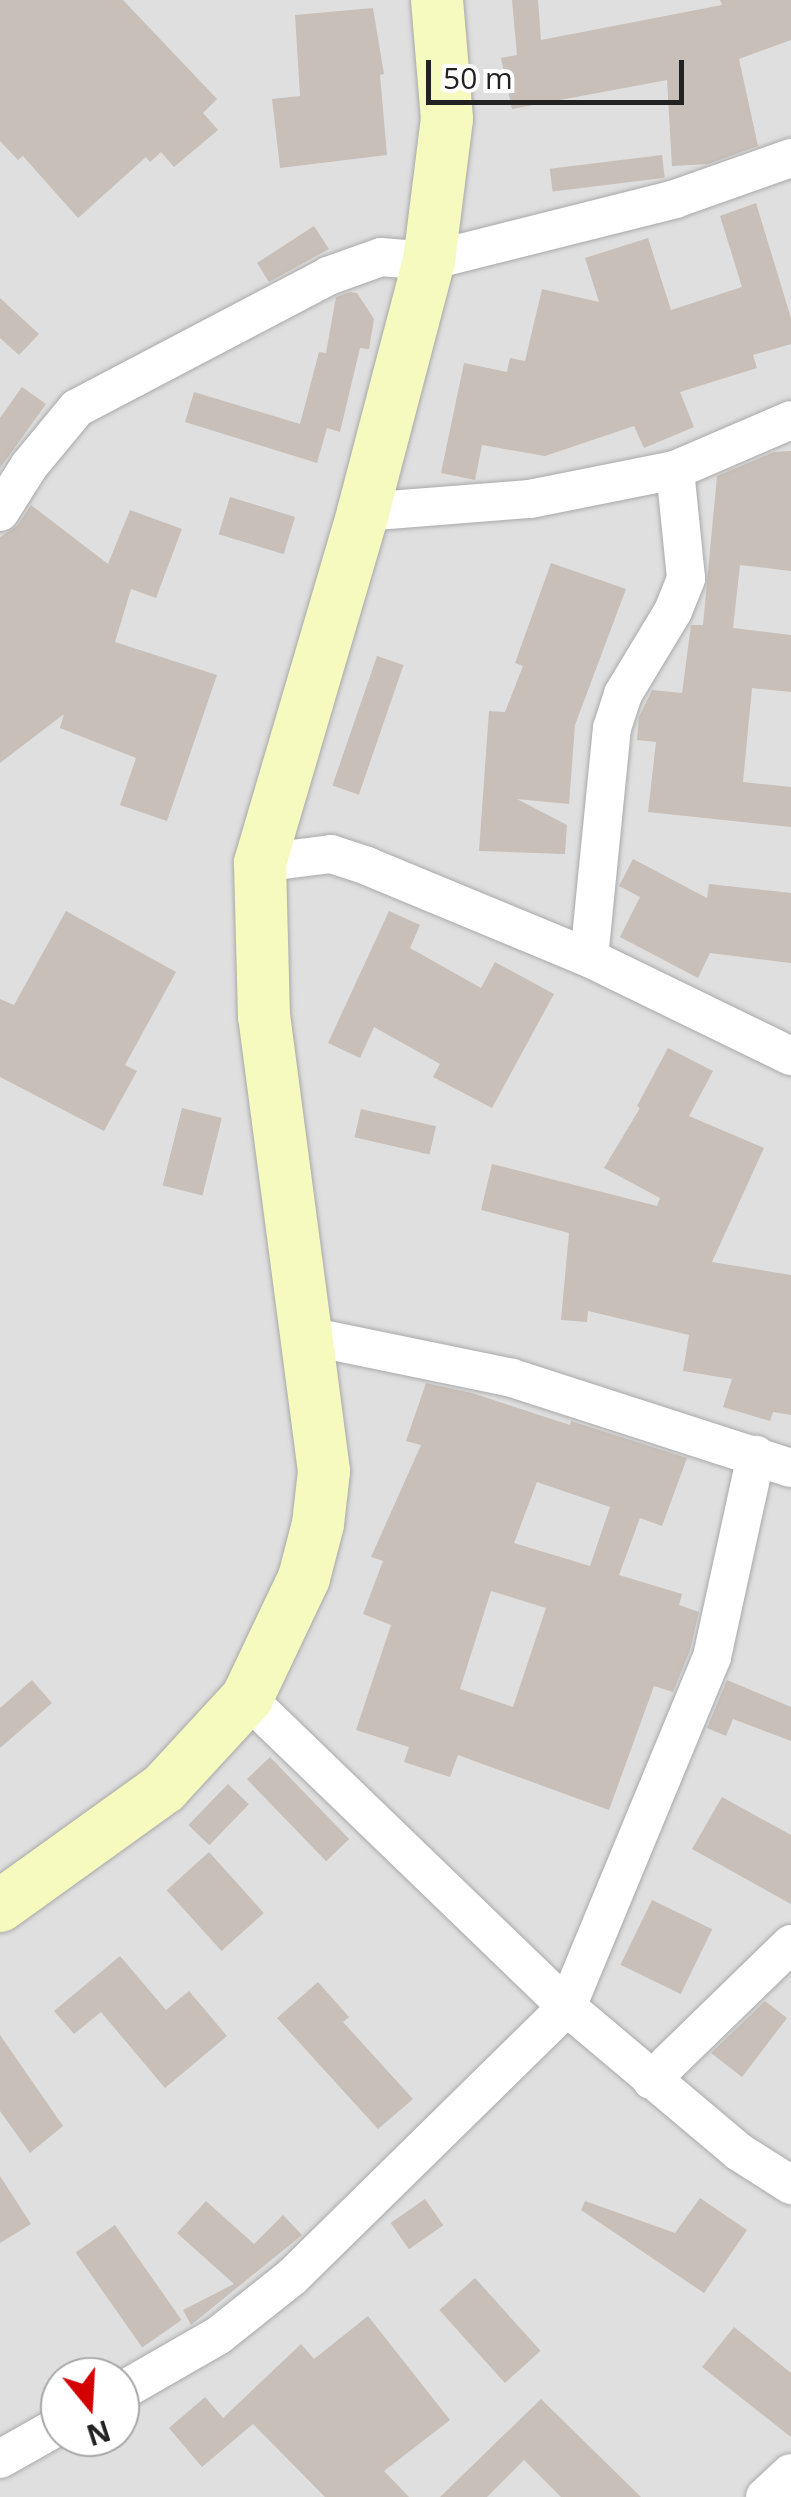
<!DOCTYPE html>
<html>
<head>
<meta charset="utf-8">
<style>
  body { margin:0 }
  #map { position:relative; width:791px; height:2497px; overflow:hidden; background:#f2efe9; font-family:"Open Sans",sans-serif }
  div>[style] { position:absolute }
  .residential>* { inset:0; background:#e0dfdf }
  .building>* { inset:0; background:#c7bfb8; transform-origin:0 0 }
  .roads { filter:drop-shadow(0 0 2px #a9a9a9) drop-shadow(0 0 2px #a9a9a9) }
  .street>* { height:38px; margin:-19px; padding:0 19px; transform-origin:19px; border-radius:19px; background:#fff }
  .secondary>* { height:52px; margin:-26px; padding:0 26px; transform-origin:26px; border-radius:26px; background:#f7fabf }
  span { translate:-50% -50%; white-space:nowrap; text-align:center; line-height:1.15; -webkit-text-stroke:8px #fff; paint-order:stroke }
  .north { position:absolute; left:40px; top:2357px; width:100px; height:100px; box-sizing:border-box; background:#fff; border:2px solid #a7a7a7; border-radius:50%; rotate:162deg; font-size:28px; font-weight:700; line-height:40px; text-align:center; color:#222 }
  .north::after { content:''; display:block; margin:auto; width:35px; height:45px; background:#d40000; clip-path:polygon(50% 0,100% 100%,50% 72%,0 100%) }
  .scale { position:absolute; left:426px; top:60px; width:258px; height:45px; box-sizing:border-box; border:5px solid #222; border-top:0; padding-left:12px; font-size:30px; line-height:35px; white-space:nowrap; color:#222; -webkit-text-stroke:8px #fff; paint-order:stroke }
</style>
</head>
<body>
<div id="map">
  <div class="residential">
    <i style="clip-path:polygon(evenodd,0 0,791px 0,791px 2497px,0 2497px,0 0,60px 2377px,120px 2377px,120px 2437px,60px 2437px,60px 2377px)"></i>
  </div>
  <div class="building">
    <i style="clip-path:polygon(0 0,123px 0,217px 99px,203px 113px,218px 130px,174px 167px,161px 152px,150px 162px,146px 157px,78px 218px,23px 156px,18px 160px,0 141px)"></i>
    <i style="clip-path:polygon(512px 0,538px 0,541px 40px,722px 5px,720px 0,791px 0,791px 40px,739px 59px,758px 146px,708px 164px,672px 166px,667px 80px,512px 109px,501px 58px,517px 55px)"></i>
    <i style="clip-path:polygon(373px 8px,384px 74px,380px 75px,387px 155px,280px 168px,272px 99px,300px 96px,295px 15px)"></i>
    <i style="left:662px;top:155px;width:23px;height:113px;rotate:83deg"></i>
    <i style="clip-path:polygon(756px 203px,791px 318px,791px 344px,753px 355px,757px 368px,680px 392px,694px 427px,644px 448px,634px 426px,545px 456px,482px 445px,475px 480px,441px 473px,464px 363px,507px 372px,510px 358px,525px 361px,542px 289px,599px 302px,585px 258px,648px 238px,671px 310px,742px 287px,720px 216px)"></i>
    <i style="clip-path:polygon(314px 226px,329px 249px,269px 282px,257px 263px)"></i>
    <i style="clip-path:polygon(350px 292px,357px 293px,374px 319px,369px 349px,360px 348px,340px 432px,327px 428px,317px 463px,185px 422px,194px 392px,300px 424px,319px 352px,326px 353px,336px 297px)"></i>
    <i style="clip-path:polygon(0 298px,39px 334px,19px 355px,0 338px)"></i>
    <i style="clip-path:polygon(22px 387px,46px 404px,0 468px,0 418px)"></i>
    <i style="clip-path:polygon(791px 451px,791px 571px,740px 565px,733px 628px,791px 635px,791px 692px,752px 688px,743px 782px,791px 787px,791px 827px,648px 812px,656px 742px,637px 740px,639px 717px,652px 690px,682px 693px,691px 625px,703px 625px,717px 476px,774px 452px)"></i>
    <i style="left:230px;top:497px;width:68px;height:39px;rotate:17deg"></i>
    <i style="clip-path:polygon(31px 505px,108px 564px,130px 510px,182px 529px,156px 598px,131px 589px,115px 642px,217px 675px,167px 821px,120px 805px,136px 758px,60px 728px,64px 714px,0 763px,0 537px,18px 525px)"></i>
    <i style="clip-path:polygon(551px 563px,626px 589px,575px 725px,569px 804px,517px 799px,567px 825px,565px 854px,479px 851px,489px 711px,505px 712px,523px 666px,515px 663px)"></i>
    <i style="left:377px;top:656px;width:28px;height:137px;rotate:19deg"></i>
    <i style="clip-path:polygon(633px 859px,707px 898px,709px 884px,791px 893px,791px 963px,710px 953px,698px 978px,620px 937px,640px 897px,619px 886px)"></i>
    <i style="clip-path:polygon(66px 911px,176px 972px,125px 1065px,137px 1071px,104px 1131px,0 1077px,0 999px,14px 1005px)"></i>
    <i style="clip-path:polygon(389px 911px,420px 925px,410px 948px,481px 988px,495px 962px,554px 994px,492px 1108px,433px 1077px,440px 1064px,374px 1027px,360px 1058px,328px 1043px)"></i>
    <i style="clip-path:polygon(668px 1048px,713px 1071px,689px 1116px,764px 1148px,712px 1262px,791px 1275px,791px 1415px,773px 1412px,770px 1421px,723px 1407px,732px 1379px,683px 1371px,689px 1335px,588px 1311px,587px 1322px,561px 1320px,569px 1233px,481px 1210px,492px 1164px,657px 1206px,660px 1198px,604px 1168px,640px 1108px,637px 1106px)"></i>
    <i style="left:182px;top:1108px;width:41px;height:80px;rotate:14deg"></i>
    <i style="left:361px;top:1109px;width:77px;height:29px;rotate:13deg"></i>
    <i style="clip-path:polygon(evenodd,426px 1383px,472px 1393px,570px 1425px,571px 1421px,687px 1458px,662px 1526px,640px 1518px,619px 1575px,682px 1594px,679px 1605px,699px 1612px,690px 1650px,673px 1692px,654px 1686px,609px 1810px,458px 1755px,450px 1777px,404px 1762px,409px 1747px,356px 1730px,391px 1625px,363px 1614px,383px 1561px,371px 1557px,421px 1445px,406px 1441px,426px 1383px,537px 1482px,610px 1507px,590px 1566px,514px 1543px,537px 1482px,426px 1383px,491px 1591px,546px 1608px,513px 1707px,460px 1689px,491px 1591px)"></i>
    <i style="clip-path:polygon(32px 1680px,52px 1703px,0 1748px,0 1708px)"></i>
    <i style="clip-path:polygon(727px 1680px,791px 1707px,791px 1741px,733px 1719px,726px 1736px,707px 1728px)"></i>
    <i style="left:270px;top:1757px;width:114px;height:32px;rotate:46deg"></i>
    <i style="left:228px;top:1784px;width:29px;height:57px;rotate:44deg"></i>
    <i style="clip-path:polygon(722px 1797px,791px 1835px,791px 1904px,692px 1849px)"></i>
    <i style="left:209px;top:1852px;width:82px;height:57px;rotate:48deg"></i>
    <i style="left:652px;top:1900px;width:67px;height:72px;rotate:26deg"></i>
    <i style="clip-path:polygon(120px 1956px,166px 2010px,189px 1991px,227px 2036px,165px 2088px,101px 2012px,74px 2034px,54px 2011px)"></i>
    <i style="clip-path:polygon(318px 1982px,349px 2017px,343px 2022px,413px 2099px,378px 2129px,277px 2018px)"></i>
    <i style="clip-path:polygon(765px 2001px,787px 2018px,742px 2077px,711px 2053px)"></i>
    <i style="clip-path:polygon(0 2035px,63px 2126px,30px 2153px,0 2111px)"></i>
    <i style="clip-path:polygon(0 2176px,31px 2224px,0 2243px)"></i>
    <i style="clip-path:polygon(700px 2198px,747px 2230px,704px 2293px,581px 2210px,585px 2201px,675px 2233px)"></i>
    <i style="left:425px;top:2199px;width:32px;height:42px;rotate:55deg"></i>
    <i style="clip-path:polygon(206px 2201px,254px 2244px,283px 2215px,302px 2235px,191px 2325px,183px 2310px,234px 2284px,177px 2233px)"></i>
    <i style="left:115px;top:2225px;width:116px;height:48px;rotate:55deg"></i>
    <i style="left:475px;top:2278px;width:98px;height:48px;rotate:48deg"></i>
    <i style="clip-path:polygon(368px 2316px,450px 2420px,384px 2471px,409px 2497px,325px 2497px,253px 2424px,202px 2467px,169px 2428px,205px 2397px,223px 2418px,301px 2344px,314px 2359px)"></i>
    <i style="clip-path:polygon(734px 2327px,791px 2373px,791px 2437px,702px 2367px)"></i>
    <i style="clip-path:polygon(541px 2399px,641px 2497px,561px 2497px,524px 2460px,487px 2497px,440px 2497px)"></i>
  </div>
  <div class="roads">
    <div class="street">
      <i style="left:0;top:512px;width:54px;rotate:-57.8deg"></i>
      <i style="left:29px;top:466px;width:75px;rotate:-50.4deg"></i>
      <i style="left:77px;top:408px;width:284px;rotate:-27.7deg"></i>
      <i style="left:328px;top:276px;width:56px;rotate:-19.7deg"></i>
      <i style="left:381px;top:257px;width:48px;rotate:4.8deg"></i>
      <i style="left:429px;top:261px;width:254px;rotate:-14.1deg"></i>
      <i style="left:675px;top:199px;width:123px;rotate:-19.5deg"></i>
      <i style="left:363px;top:512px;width:168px;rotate:-4.5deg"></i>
      <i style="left:530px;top:499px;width:148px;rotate:-11.3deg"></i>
      <i style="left:675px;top:470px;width:126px;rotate:-23.3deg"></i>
      <i style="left:260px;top:863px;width:72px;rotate:-7.2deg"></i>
      <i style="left:331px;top:854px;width:38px;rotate:18deg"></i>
      <i style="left:367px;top:866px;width:240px;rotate:22.5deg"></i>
      <i style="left:589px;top:958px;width:225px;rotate:25.9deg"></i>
      <i style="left:589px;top:958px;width:231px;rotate:-84.3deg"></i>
      <i style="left:612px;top:728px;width:36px;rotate:-72deg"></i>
      <i style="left:623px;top:694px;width:97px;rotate:-58.9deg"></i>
      <i style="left:673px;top:611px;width:35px;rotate:-68deg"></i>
      <i style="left:686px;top:578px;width:109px;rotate:-95.8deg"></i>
      <i style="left:308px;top:1336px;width:208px;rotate:11.6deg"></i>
      <i style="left:512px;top:1378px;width:293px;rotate:17.9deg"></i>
      <i style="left:247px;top:1698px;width:445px;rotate:44deg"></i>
      <i style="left:567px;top:2007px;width:225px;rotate:40.1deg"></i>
      <i style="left:739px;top:2152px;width:62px;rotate:32.4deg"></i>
      <i style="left:651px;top:2080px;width:195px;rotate:-44.2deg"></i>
      <i style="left:120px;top:2392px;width:114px;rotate:-29.9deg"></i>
      <i style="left:219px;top:2335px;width:93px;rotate:-38.5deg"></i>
      <i style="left:292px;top:2277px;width:385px;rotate:-44.5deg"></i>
      <i style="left:567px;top:2007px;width:379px;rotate:-67.5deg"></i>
      <i style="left:712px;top:1657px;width:207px;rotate:-77.7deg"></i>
      <i style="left:0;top:2459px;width:69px;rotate:-29.5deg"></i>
      <i style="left:765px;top:2497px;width:35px;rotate:-43deg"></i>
    </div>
    <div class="secondary">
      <i style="left:0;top:1906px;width:202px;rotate:-35.7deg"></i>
      <i style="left:164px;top:1788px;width:122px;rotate:-47.3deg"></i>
      <i style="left:247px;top:1698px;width:133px;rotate:-64.6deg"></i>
      <i style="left:304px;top:1578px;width:56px;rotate:-75.5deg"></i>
      <i style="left:318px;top:1524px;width:53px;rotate:-83.5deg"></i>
      <i style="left:324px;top:1471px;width:458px;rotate:-97.5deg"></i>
      <i style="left:264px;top:1017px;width:154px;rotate:-91.5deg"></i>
      <i style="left:260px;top:863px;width:366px;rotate:-73.6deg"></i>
      <i style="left:363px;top:512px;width:260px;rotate:-75.3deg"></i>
      <i style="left:429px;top:261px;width:143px;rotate:-82.8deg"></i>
      <i style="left:447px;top:119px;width:119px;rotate:-94.8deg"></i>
    </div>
  </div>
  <div class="north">N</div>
  <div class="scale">50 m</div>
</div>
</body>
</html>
